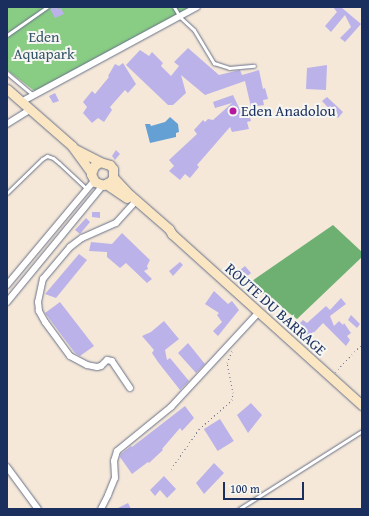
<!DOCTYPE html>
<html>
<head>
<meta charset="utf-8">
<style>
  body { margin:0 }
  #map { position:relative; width:369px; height:516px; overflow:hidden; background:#f5e8d8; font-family:"Gentium Book Plus",serif }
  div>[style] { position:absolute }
  .green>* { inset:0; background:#89cc84 }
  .forest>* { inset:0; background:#6eb072 }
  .water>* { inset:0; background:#65a0d5 }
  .building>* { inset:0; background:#bbb2ea; transform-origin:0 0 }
  .path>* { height:1px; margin-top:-0.5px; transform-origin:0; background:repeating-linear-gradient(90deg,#677089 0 1px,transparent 0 4px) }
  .roads { filter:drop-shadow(0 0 1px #677089) drop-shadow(0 0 1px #677089) }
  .lane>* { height:3px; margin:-1.5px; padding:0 1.5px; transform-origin:1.5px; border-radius:1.5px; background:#fff }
  .street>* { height:6px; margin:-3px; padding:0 3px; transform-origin:3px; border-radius:3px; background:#fff }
  .secondary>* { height:9px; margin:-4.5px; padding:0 4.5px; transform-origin:4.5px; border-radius:4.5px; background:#fbe6c4 }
  .dots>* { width:11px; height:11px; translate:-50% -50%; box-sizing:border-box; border:2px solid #f6f6f2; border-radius:50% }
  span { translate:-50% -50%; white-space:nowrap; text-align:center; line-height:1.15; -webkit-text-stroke:4px #f6f6f2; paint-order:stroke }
  .park-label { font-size:15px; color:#365668 }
  .poi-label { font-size:15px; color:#1b2f5e }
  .left { translate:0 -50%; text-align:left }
  .street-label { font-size:15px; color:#1b2f5e }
  .frame { position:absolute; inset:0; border:8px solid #1b2f5e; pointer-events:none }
  .scale { position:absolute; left:223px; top:482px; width:81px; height:18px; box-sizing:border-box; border:2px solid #1b2f5e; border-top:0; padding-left:5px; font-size:12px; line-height:14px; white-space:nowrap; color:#1b2f5e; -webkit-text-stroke:3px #f6f6f2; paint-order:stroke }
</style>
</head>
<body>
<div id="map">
  <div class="green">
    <i style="clip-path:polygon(7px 7px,187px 7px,188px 9px,37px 93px,7px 70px)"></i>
  </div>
  <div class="forest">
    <i style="clip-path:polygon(333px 225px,362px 252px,362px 257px,297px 319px,249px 283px)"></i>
  </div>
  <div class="water">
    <i style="clip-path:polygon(170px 117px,178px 124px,179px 132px,176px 133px,176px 137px,150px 143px,145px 124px,150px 124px,151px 126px,165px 122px)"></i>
  </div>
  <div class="building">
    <i style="clip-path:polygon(55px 7px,59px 9px,61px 8px,64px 14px,55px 18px,50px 9px)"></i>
    <i style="clip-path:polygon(333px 7px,341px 7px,361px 24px,345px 42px,340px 38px,351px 27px,345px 15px,331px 32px,325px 26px,337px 12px)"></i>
    <i style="clip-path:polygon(188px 48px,219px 75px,240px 70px,242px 75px,259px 70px,263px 89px,265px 88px,268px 99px,263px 100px,264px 105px,251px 107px,245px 81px,205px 95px,181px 75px,186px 93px,173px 105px,168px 105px,126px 65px,140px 50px,149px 56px,152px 52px,163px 63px,161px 66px,171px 76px,179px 66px,174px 62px)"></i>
    <i style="clip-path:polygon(123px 63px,136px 84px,128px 93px,125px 90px,110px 107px,112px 110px,104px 122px,98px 118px,92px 123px,83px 113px,87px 107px,83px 102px,92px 91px,95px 94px,109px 77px,108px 76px,115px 64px,119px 66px)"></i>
    <i style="clip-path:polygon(327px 65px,326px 90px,306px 89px,307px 68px)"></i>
    <i style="clip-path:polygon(55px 93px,59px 101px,53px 103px,49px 96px)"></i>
    <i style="clip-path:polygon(233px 95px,242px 114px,249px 113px,251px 121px,247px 122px,249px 129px,232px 132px,230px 127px,197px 165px,199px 167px,190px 178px,185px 174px,180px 180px,169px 171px,174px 166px,169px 160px,197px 134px,194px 130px,203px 120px,205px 122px,208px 119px,213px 120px,232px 103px,215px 108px,213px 102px)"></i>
    <i style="clip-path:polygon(327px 97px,343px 112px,338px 118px,322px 101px)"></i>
    <i style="clip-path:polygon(116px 150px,120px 154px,115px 160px,112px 156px)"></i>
    <i style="clip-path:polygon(92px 212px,100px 212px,100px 218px,92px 217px)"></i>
    <i style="clip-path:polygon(86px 218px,90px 222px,80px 234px,75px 230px)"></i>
    <i style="clip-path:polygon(122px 233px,150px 260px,147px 266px,148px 269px,144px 271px,152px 279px,147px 283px,126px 263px,120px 268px,107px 257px,107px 252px,89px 251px,91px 242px,112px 244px)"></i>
    <i style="clip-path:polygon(79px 254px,87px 260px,56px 298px,45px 294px)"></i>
    <i style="clip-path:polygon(180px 262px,183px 265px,173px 276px,169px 271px)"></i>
    <i style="clip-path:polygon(245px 266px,251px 273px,243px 280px,239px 276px,238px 278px,235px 274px)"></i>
    <i style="clip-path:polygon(214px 291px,228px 304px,232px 301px,239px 310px,218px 336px,213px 331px,222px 322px,217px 315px,219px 313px,205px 304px)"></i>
    <i style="clip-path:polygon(341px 298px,346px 304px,330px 316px,334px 326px,339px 321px,343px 325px,344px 323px,351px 333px,347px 336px,350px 340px,346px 346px,323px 323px,305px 342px,294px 329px,303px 320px,307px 323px,326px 306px,330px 310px)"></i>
    <i style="clip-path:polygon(60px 302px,94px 346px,80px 356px,75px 353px,45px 313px)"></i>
    <i style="clip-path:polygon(351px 315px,360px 324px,357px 328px,348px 320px)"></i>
    <i style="clip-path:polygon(164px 321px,179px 339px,165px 350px,167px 360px,170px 358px,189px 381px,180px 390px,158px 362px,152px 353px,154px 350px,142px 336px,151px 332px)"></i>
    <i style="clip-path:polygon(188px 343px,205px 364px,196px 373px,178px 353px)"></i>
    <i style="clip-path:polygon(251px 403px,262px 415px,248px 433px,237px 415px)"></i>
    <i style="clip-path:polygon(185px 406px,194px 418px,182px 431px,180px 428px,162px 449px,163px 450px,149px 463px,148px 462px,132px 474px,120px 457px,121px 454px,131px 446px,132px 447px)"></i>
    <i style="left:220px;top:419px;width:26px;height:19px;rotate:58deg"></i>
    <i style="clip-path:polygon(214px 463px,224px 473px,204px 494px,196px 483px)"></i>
    <i style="clip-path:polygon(164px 476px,176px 489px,167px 498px,160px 490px,155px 496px,150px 490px)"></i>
    <i style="clip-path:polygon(128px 503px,131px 509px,116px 509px)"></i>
  </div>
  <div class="path">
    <i style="left:335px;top:372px;width:39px;rotate:-46deg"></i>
    <i style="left:171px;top:469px;width:49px;rotate:-55deg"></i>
    <i style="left:199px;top:429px;width:44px;rotate:-41.3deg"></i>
    <i style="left:232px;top:400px;width:7px;rotate:-82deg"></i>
    <i style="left:233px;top:393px;width:31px;rotate:-101deg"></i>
    <i style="left:227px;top:363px;width:15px;rotate:-67deg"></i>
  </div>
  <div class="roads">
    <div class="lane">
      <i style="left:174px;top:7px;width:12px;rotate:59deg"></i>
      <i style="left:180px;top:17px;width:19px;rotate:43deg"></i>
      <i style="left:194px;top:30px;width:39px;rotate:59deg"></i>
      <i style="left:214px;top:63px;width:16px;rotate:18deg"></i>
      <i style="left:229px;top:68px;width:25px;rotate:-5deg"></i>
      <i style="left:7px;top:35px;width:49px;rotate:-35deg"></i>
      <i style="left:7px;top:73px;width:34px;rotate:40deg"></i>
      <i style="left:7px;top:193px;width:49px;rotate:-44.2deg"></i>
      <i style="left:42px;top:159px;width:6px;rotate:-31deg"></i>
      <i style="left:47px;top:156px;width:6px;rotate:18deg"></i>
      <i style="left:53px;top:158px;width:8px;rotate:40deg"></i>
      <i style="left:59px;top:163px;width:38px;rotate:43deg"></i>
      <i style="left:239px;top:509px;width:146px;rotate:-32.4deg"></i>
    </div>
    <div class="street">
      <i style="left:21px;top:102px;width:200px;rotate:-28.4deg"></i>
      <i style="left:7px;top:124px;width:26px;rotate:-32deg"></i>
      <i style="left:7px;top:285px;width:136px;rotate:-50.1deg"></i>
      <i style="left:7px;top:302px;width:151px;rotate:-50.6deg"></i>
      <i style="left:130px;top:388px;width:32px;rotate:-124deg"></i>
      <i style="left:112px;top:361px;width:5px;rotate:-169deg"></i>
      <i style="left:107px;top:360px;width:8px;rotate:135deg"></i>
      <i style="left:101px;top:366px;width:4px;rotate:166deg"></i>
      <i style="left:97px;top:367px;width:10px;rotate:-169deg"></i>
      <i style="left:87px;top:365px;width:19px;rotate:-152deg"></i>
      <i style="left:70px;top:356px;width:42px;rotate:-126.3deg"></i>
      <i style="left:45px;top:322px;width:13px;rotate:-119deg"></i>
      <i style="left:39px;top:311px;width:9px;rotate:-96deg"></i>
      <i style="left:38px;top:302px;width:24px;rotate:-78deg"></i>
      <i style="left:43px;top:279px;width:42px;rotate:-49.8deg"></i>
      <i style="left:70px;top:247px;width:15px;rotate:-37deg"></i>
      <i style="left:82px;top:238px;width:37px;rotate:-24deg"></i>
      <i style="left:116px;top:223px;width:25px;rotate:-48deg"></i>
      <i style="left:7px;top:467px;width:52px;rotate:53.6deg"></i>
      <i style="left:101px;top:509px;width:16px;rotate:-63deg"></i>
      <i style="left:108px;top:495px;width:18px;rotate:-68deg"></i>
      <i style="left:115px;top:478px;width:17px;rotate:-93deg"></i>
      <i style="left:114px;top:461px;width:10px;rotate:-73deg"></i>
      <i style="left:117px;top:451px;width:70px;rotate:-39.2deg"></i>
      <i style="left:171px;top:407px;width:129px;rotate:-47.2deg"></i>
    </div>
    <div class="secondary">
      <i style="left:7px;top:89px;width:86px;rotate:41.2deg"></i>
      <i style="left:72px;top:146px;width:32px;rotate:54deg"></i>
      <i style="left:75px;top:149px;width:28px;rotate:27deg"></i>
      <i style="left:100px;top:162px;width:10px;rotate:17deg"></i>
      <i style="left:110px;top:165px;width:5px;rotate:53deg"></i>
      <i style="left:113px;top:169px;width:8px;rotate:90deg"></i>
      <i style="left:113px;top:177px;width:4px;rotate:117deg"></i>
      <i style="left:111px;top:181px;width:9px;rotate:153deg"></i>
      <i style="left:103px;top:185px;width:9px;rotate:-159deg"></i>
      <i style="left:95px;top:182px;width:9px;rotate:-117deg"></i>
      <i style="left:91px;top:174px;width:9px;rotate:-69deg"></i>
      <i style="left:94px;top:166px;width:7px;rotate:-34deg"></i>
      <i style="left:113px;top:177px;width:25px;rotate:47deg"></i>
      <i style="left:130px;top:195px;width:52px;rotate:41.1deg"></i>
      <i style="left:169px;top:229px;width:6px;rotate:59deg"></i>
      <i style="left:172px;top:234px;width:256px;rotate:42deg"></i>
      <i style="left:106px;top:184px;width:25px;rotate:34deg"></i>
    </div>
  </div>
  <div class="dots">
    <i style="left:233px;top:111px;background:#b5179e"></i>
  </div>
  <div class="park-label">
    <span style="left:44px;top:45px">Eden<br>Aquapark</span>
  </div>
  <div class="poi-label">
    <span class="left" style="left:241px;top:111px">Eden Anadolou</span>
  </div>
  <div class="street-label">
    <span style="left:276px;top:309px;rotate:42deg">ROUTE DU BARRAGE</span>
  </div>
  <div class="frame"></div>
  <div class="scale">100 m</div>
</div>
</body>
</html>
